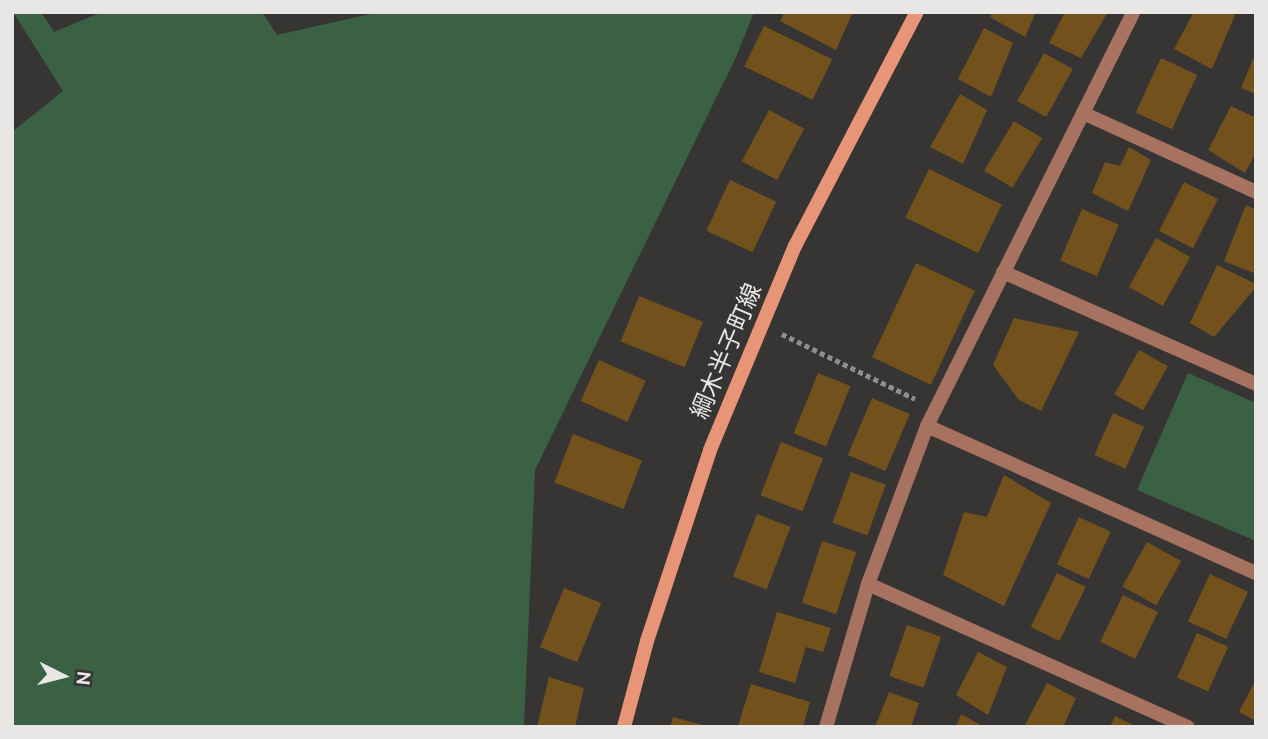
<!DOCTYPE html>
<html>
<head>
<meta charset="utf-8">
<style>
  body { margin:0 }
  #map { position:relative; width:1268px; height:739px; overflow:hidden; background:#363533; font-family:Ubuntu,"Noto Sans JP",sans-serif }
  div>[style] { position:absolute }
  .green>* { inset:0; background:#3b6145 }
  .building>* { inset:0; background:#73511c; transform-origin:0 0 }
  .path>* { height:4.5px; margin-top:-2.25px; transform-origin:0; background:repeating-linear-gradient(90deg,#8f8e8c 0 5px,transparent 0 8.5px) }
  .street>* { height:14px; margin:-7px; padding:0 7px; transform-origin:7px; border-radius:7px; background:#a87260 }
  .secondary>* { height:14px; margin:-7px; padding:0 7px; transform-origin:7px; border-radius:7px; background:#e89476 }
  span { translate:-50% -50%; white-space:nowrap; text-align:center; line-height:1.15; -webkit-text-stroke:5px #363533; paint-order:stroke }
  .street-label { font-size:24px; color:#e8e7e6 }
  .frame { position:absolute; inset:0; border:14px solid #e8e7e6; pointer-events:none }
  .north { position:absolute; left:28px; top:641px; width:70px; height:70px; -webkit-text-stroke:5px #363533; paint-order:stroke; rotate:96deg; font-size:19px; font-weight:700; line-height:28px; text-align:center; color:#e8e7e6 }
  .north::after { content:''; display:block; margin:auto; width:24px; height:32px; background:#e8e7e6; clip-path:polygon(50% 0,100% 100%,50% 72%,0 100%) }
</style>
</head>
<body>
<div id="map">
  <div class="green">
    <i style="clip-path:polygon(13px 12px,41px 12px,54px 32px,102px 12px,262px 12px,277px 35px,379px 12px,754px 12px,736px 57px,535px 470px,524px 727px,12px 727px,12px 132px,63px 91px)"></i>
    <i style="clip-path:polygon(1188px 373px,1256px 403px,1256px 541px,1137px 490px)"></i>
  </div>
  <div class="building">
    <i style="clip-path:polygon(785px 12px,848px 12px,852px 14px,836px 50px,780px 21px)"></i>
    <i style="clip-path:polygon(993px 12px,1036px 12px,1025px 37px,990px 17px)"></i>
    <i style="clip-path:polygon(1065px 12px,1108px 12px,1081px 58px,1049px 43px)"></i>
    <i style="clip-path:polygon(1194px 12px,1229px 12px,1235px 15px,1212px 69px,1174px 49px)"></i>
    <i style="left:764px;top:26px;width:76px;height:45px;rotate:26deg"></i>
    <i style="clip-path:polygon(984px 28px,1013px 43px,991px 97px,958px 79px)"></i>
    <i style="clip-path:polygon(1256px 52px,1256px 94px,1241px 88px)"></i>
    <i style="left:1044px;top:53px;width:33px;height:55px;rotate:29deg"></i>
    <i style="left:1161px;top:58px;width:40px;height:60px;rotate:25deg"></i>
    <i style="clip-path:polygon(960px 94px,987px 110px,963px 164px,930px 147px)"></i>
    <i style="clip-path:polygon(1231px 106px,1256px 118px,1256px 152px,1245px 173px,1208px 150px)"></i>
    <i style="left:769px;top:110px;width:40px;height:58px;rotate:28deg"></i>
    <i style="left:1014px;top:121px;width:33px;height:58px;rotate:31deg"></i>
    <i style="clip-path:polygon(1129px 147px,1151px 160px,1128px 211px,1092px 193px,1105px 162px,1120px 166px)"></i>
    <i style="left:929px;top:169px;width:81px;height:54px;rotate:26deg"></i>
    <i style="left:730px;top:180px;width:51px;height:56px;rotate:25deg"></i>
    <i style="left:1184px;top:182px;width:38px;height:55px;rotate:27deg"></i>
    <i style="clip-path:polygon(1246px 205px,1256px 210px,1256px 274px,1224px 261px)"></i>
    <i style="left:1082px;top:209px;width:40px;height:56px;rotate:23deg"></i>
    <i style="left:1156px;top:238px;width:39px;height:56px;rotate:29deg"></i>
    <i style="left:916px;top:263px;width:65px;height:104px;rotate:25deg"></i>
    <i style="clip-path:polygon(1217px 265px,1256px 284px,1256px 287px,1214px 337px,1190px 323px)"></i>
    <i style="left:639px;top:296px;width:69px;height:49px;rotate:22deg"></i>
    <i style="clip-path:polygon(1014px 318px,1079px 332px,1041px 411px,1019px 400px,993px 365px)"></i>
    <i style="left:1139px;top:350px;width:33px;height:51px;rotate:29deg"></i>
    <i style="left:599px;top:360px;width:51px;height:45px;rotate:24deg"></i>
    <i style="left:818px;top:373px;width:35px;height:65px;rotate:22deg"></i>
    <i style="left:872px;top:398px;width:41px;height:62px;rotate:23deg"></i>
    <i style="left:1113px;top:413px;width:34px;height:46px;rotate:24deg"></i>
    <i style="left:573px;top:434px;width:74px;height:52px;rotate:21deg"></i>
    <i style="left:781px;top:442px;width:45px;height:57px;rotate:21deg"></i>
    <i style="left:851px;top:472px;width:37px;height:54px;rotate:20deg"></i>
    <i style="clip-path:polygon(1004px 475px,1051px 503px,1004px 606px,943px 575px,964px 512px,987px 517px)"></i>
    <i style="left:757px;top:514px;width:36px;height:67px;rotate:21deg"></i>
    <i style="left:1079px;top:517px;width:35px;height:52px;rotate:25deg"></i>
    <i style="left:822px;top:541px;width:36px;height:65px;rotate:18deg"></i>
    <i style="left:1147px;top:542px;width:39px;height:51px;rotate:29deg"></i>
    <i style="left:1057px;top:573px;width:32px;height:60px;rotate:26deg"></i>
    <i style="left:1210px;top:574px;width:42px;height:52px;rotate:25deg"></i>
    <i style="left:564px;top:588px;width:40px;height:64px;rotate:22deg"></i>
    <i style="left:1123px;top:595px;width:39px;height:52px;rotate:26deg"></i>
    <i style="clip-path:polygon(777px 612px,831px 628px,823px 652px,806px 647px,795px 683px,759px 672px)"></i>
    <i style="left:907px;top:625px;width:36px;height:54px;rotate:19deg"></i>
    <i style="left:1197px;top:633px;width:34px;height:49px;rotate:24deg"></i>
    <i style="clip-path:polygon(978px 652px,1007px 667px,988px 715px,956px 695px)"></i>
    <i style="clip-path:polygon(549px 677px,584px 688px,575px 727px,537px 727px)"></i>
    <i style="clip-path:polygon(1256px 679px,1256px 721px,1239px 712px)"></i>
    <i style="clip-path:polygon(1047px 683px,1076px 698px,1063px 727px,1024px 727px)"></i>
    <i style="clip-path:polygon(751px 684px,810px 702px,803px 727px,738px 726px)"></i>
    <i style="clip-path:polygon(889px 692px,919px 703px,911px 727px,875px 727px)"></i>
    <i style="clip-path:polygon(961px 714px,984px 727px,956px 727px)"></i>
    <i style="clip-path:polygon(1115px 716px,1137px 727px,1110px 727px)"></i>
    <i style="clip-path:polygon(673px 717px,707px 726px,706px 727px,670px 727px)"></i>
  </div>
  <div class="path">
    <i style="left:782px;top:334px;width:148px;rotate:26deg"></i>
  </div>
  <div class="street">
    <i style="left:1083px;top:113px;width:190px;rotate:24.5deg"></i>
    <i style="left:1003px;top:272px;width:277px;rotate:23.9deg"></i>
    <i style="left:927px;top:426px;width:360px;rotate:24.1deg"></i>
    <i style="left:868px;top:584px;width:350px;rotate:24.1deg"></i>
    <i style="left:826px;top:727px;width:149px;rotate:-73.6deg"></i>
    <i style="left:868px;top:584px;width:169px;rotate:-69.5deg"></i>
    <i style="left:927px;top:426px;width:462px;rotate:-63.5deg"></i>
  </div>
  <div class="secondary">
    <i style="left:624px;top:727px;width:89px;rotate:-75deg"></i>
    <i style="left:647px;top:641px;width:201px;rotate:-71.7deg"></i>
    <i style="left:710px;top:450px;width:221px;rotate:-67.4deg"></i>
    <i style="left:795px;top:246px;width:264px;rotate:-62.5deg"></i>
  </div>
  <div class="street-label">
    <span style="left:726px;top:351px;rotate:-67deg">綱木半子町線</span>
  </div>
  <div class="frame"></div>
  <div class="north">N</div>
</div>
</body>
</html>
